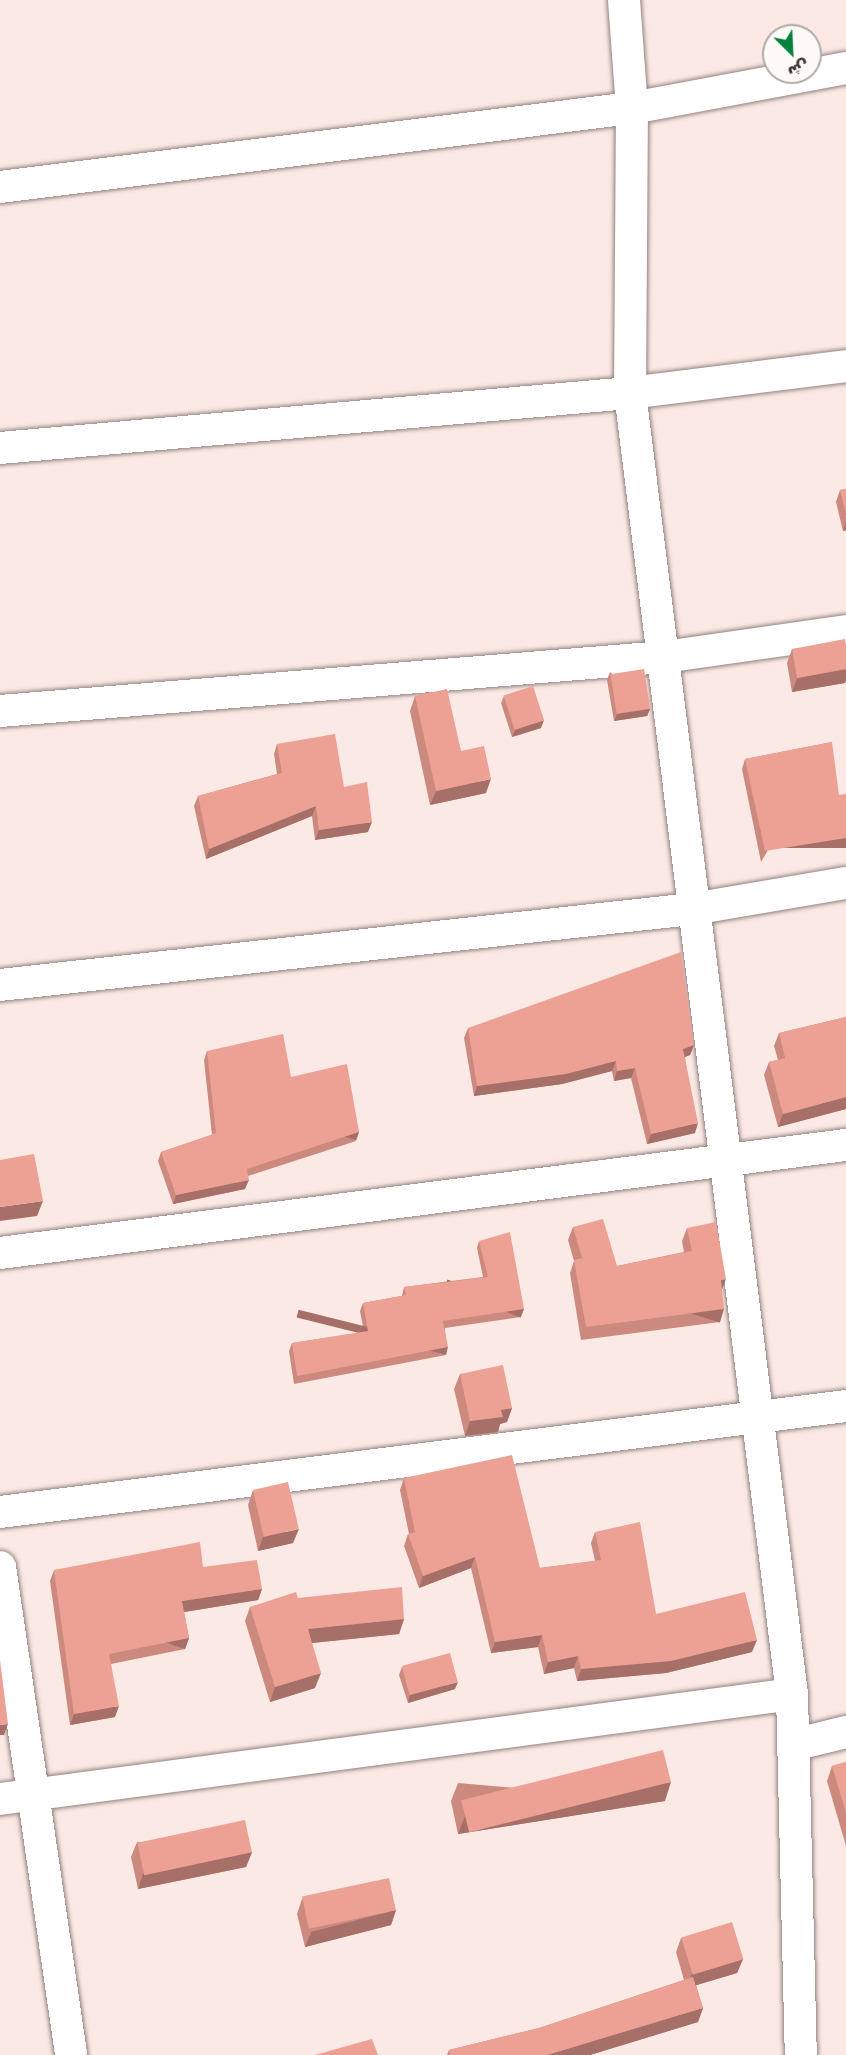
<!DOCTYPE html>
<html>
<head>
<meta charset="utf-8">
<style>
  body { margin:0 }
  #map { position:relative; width:846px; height:2055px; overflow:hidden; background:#fbe9e6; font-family:"DejaVu Sans","Noto Naskh Arabic",sans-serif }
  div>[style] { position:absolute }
  .roads { filter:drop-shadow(0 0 2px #92827f) drop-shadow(0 0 2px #92827f) }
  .street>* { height:32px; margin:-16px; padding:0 16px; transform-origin:16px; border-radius:16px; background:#fff }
  .wall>* { inset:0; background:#cc8a7f }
  .shaded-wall>* { inset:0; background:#a67068; transform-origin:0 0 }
  .building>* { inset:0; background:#eda094; transform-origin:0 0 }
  span { translate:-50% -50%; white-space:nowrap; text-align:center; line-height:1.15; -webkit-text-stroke:5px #fefaf9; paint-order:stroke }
  .north { position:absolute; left:762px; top:24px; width:60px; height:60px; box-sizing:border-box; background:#fefaf9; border:2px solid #b0aba9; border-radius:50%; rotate:156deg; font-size:16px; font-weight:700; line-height:24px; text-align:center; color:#3b3432 }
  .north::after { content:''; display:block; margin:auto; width:21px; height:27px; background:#02823c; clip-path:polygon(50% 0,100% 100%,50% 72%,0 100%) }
</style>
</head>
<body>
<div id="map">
  <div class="roads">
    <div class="street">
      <i style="left:624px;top:0;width:108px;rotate:85.8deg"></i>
      <i style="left:632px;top:108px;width:285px;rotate:90.4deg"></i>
      <i style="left:630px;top:393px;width:1311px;rotate:82.9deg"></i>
      <i style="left:792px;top:1694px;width:361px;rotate:88.6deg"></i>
      <i style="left:0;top:187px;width:637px;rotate:-7.13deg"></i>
      <i style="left:632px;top:108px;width:218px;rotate:-10.6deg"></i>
      <i style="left:0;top:448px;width:632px;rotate:-4.99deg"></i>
      <i style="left:630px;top:393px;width:218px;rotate:-7.1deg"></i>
      <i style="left:0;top:711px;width:666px;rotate:-4.65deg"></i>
      <i style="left:664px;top:657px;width:184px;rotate:-8.1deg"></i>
      <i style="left:0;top:985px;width:696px;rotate:-6.27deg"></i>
      <i style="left:692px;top:909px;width:156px;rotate:-9.6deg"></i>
      <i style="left:0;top:1253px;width:853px;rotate:-7.28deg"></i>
      <i style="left:0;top:1512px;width:853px;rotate:-7.14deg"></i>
      <i style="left:0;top:1567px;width:493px;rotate:81.7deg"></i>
      <i style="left:793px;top:1745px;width:55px;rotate:-13.8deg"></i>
      <i style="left:0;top:1799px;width:799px;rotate:-7.55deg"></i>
    </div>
  </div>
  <div class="wall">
    <i style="clip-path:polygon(846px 489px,846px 530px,843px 531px,836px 502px,840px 490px)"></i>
    <i style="clip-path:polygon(846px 645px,846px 680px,845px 683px,792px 692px,787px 663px,792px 649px)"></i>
    <i style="clip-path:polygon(610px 672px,650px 709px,647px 716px,614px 721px,607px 680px)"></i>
    <i style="clip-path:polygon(415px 696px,461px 751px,486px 793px,430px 805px,410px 711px)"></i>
    <i style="clip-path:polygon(504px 696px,541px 728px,512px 737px,501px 703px)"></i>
    <i style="clip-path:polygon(832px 742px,761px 862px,742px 769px,745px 759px)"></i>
    <i style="clip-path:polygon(277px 744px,344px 787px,368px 832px,315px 840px,312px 816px,206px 859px,194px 806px,198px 796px,277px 774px,274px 754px)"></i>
    <i style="clip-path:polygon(846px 1017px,846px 1109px,778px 1127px,764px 1075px,769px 1062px,778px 1060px,774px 1046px,779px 1033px)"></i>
    <i style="clip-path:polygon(468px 1028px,694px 1045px,690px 1055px,685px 1057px,695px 1133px,647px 1144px,631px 1078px,614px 1081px,612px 1071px,562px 1084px,474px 1096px,464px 1038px)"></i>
    <i style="clip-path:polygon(207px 1051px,291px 1077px,356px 1141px,248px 1176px,245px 1189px,173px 1204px,158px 1161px,161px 1152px,212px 1135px,204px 1060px)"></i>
    <i style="clip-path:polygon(573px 1227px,617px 1266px,684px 1252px,682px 1241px,687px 1228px,722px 1290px,720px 1322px,581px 1340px,570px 1273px,574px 1261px,568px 1240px)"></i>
    <i style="clip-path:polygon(479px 1241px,521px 1317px,445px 1328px,446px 1355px,294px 1384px,289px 1351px,292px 1343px,364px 1332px,360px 1311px,363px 1303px,402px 1296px,404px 1287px,483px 1277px,477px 1248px)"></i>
    <i style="clip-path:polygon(460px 1374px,512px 1408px,507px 1422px,500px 1424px,498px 1432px,465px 1436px,454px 1389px)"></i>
    <i style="clip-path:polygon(404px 1478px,540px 1568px,595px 1561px,591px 1543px,595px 1532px,656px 1614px,752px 1652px,666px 1673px,577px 1681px,574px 1668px,544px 1674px,538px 1647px,491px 1653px,471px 1568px,419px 1588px,404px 1546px,408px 1534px,409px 1534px,400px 1490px)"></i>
    <i style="clip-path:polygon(253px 1490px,293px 1543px,258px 1551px,248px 1505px)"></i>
    <i style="clip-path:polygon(203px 1567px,262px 1589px,258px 1600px,184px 1612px,189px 1638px,185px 1649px,111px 1664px,115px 1717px,70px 1725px,50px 1581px,54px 1570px)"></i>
    <i style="clip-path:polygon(298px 1598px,404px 1619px,399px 1634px,312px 1643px,315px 1688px,270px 1702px,245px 1621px,250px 1607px)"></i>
    <i style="clip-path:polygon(402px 1667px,455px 1689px,408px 1703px,399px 1675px)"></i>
    <i style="clip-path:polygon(846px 1762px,846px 1846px,827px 1781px,832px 1766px)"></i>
    <i style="clip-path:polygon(458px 1783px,665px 1801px,458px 1834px,451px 1801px)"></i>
    <i style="clip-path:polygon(137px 1842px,252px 1852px,246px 1867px,138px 1889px,131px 1857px)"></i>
    <i style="clip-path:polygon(302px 1899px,396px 1910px,391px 1925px,305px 1947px,297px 1914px)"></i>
    <i style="clip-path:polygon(681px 1938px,743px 1959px,737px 1973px,696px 1985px,703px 2008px,698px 2022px,590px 2055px,447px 2055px,449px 2050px,539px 2028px,684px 1980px,676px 1952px)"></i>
  </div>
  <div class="shaded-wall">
    <i style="clip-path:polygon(846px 522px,846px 530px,843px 531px)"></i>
    <i style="clip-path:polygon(846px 669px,846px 680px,845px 683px,792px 692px,797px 678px)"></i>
    <i style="clip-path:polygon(650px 709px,647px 716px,614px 721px,617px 714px)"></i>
    <i style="clip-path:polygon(544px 720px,541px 728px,512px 737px,515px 730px)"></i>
    <i style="clip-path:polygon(491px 779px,486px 793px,430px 805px,436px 791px)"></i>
    <i style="clip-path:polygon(316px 806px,312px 816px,206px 859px,209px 849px)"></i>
    <i style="clip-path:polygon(372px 822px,368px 832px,315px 840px,319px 830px)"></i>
    <i style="left:846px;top:838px;width:10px;height:82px;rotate:90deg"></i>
    <i style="clip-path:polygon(694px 1045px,690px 1055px,679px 1059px,683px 1049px)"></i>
    <i style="clip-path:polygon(616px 1061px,612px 1071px,562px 1084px,474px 1096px,477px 1086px)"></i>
    <i style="clip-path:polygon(635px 1068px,631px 1078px,614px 1081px,617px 1071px)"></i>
    <i style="clip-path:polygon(846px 1097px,846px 1109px,778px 1127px,783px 1114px)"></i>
    <i style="clip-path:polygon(698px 1123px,695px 1133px,647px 1144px,651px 1134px)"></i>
    <i style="left:359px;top:1132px;width:9px;height:118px;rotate:108deg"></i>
    <i style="clip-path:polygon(249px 1180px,245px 1189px,173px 1204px,176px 1195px)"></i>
    <i style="clip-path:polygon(43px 1201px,37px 1216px,0 1221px,0 1207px)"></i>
    <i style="clip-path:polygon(726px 1279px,721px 1292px,721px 1280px)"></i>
    <i style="left:524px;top:1309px;width:9px;height:82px;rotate:111deg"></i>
    <i style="left:724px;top:1309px;width:14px;height:139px;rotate:107deg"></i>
    <i style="left:448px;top:1347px;width:8px;height:154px;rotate:104deg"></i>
    <i style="clip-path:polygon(512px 1408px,507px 1422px,500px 1424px,498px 1432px,465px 1436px,470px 1421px,501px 1410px)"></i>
    <i style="clip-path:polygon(299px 1529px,293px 1543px,258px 1551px,263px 1537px)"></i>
    <i style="clip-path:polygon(475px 1557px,471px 1568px,419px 1588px,423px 1576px)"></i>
    <i style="clip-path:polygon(262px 1589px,258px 1600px,178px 1613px,182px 1601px)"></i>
    <i style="clip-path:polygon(404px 1619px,399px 1634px,302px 1644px,308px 1629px)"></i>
    <i style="clip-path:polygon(542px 1635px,538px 1647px,491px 1653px,495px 1642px)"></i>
    <i style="left:189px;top:1638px;width:12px;height:82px;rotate:110deg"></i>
    <i style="clip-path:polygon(757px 1640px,752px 1652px,666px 1673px,577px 1681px,581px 1669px)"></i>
    <i style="clip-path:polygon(578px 1656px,574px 1668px,544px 1674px,548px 1662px)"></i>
    <i style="clip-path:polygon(321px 1673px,315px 1688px,270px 1702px,275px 1687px)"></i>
    <i style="clip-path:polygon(458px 1682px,455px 1689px,408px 1703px,410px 1695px)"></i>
    <i style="clip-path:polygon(119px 1706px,115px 1717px,70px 1725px,74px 1714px)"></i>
    <i style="clip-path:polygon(8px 1724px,4px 1735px,0 1735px,0 1725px)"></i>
    <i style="clip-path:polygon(671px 1782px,665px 1801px,458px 1834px,465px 1816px)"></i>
    <i style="clip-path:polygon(252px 1852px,246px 1867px,138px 1889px,143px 1874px)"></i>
    <i style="clip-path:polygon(396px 1910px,391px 1925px,305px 1947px,311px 1932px)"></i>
    <i style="clip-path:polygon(743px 1959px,737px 1973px,687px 1988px,692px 1973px)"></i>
    <i style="clip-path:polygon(703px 2008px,698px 2022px,590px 2055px,547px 2055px)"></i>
  </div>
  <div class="building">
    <i style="clip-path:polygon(846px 489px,846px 514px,840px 490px)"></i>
    <i style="clip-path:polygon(845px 639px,846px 645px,846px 669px,797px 678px,792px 649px)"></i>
    <i style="left:644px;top:669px;width:40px;height:34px;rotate:81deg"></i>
    <i style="left:533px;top:686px;width:36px;height:31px;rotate:72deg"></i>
    <i style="clip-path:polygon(447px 689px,461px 751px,484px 746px,491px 779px,436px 791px,415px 696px)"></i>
    <i style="clip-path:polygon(335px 734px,344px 787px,367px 782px,372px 822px,319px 830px,316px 806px,209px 849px,198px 796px,282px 773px,277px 744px)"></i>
    <i style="clip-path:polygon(832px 742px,839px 795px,846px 794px,846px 838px,765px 851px,745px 759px)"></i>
    <i style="clip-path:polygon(681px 952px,694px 1045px,683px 1049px,698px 1123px,651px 1134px,635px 1068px,617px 1071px,616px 1061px,566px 1074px,477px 1086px,468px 1028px)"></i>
    <i style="clip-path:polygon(846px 1017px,846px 1097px,783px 1114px,769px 1062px,785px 1058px,779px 1033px)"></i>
    <i style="clip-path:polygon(283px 1034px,291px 1077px,347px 1064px,359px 1132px,247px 1169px,249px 1180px,176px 1195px,161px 1152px,216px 1133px,207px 1051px)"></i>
    <i style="clip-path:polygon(34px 1154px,43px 1201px,0 1207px,0 1160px)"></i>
    <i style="clip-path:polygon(603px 1219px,617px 1266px,692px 1251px,687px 1228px,716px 1222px,726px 1279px,721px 1280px,724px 1309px,586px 1327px,574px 1260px,582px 1258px,573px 1227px)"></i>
    <i style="clip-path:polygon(510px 1232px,524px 1309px,443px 1321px,448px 1347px,297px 1376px,292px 1343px,368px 1331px,363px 1303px,406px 1295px,404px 1287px,488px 1277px,479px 1241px)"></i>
    <i style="clip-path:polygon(503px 1365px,512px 1408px,501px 1410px,503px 1417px,470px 1421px,460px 1374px)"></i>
    <i style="clip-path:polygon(512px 1455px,540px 1568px,601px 1560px,595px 1532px,640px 1522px,656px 1614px,745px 1592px,757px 1640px,671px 1661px,581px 1669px,578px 1656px,548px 1662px,542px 1635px,495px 1642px,475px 1557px,423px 1576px,408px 1534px,415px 1532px,404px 1478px)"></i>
    <i style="left:288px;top:1482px;width:48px;height:36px;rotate:77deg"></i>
    <i style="clip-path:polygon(200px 1542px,203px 1567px,257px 1560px,262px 1589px,182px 1601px,189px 1638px,109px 1654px,119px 1706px,74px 1714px,54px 1570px)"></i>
    <i style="clip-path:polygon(402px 1587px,404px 1619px,308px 1629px,321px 1673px,275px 1687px,250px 1607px,296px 1592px,298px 1598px)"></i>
    <i style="left:450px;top:1653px;width:30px;height:50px;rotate:75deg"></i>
    <i style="clip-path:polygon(0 1660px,8px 1724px,0 1725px)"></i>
    <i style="left:663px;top:1750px;width:33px;height:208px;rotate:76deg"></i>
    <i style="clip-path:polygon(846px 1762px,846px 1813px,832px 1766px)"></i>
    <i style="left:245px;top:1820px;width:33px;height:110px;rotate:78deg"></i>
    <i style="left:389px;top:1878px;width:33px;height:89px;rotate:78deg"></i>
    <i style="left:732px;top:1922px;width:39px;height:53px;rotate:73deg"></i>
    <i style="clip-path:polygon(693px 1977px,703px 2008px,547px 2055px,450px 2055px,449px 2050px,539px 2028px)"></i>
    <i style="clip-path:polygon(372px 2039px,378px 2055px,315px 2055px)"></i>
  </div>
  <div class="north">ش</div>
</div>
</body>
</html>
